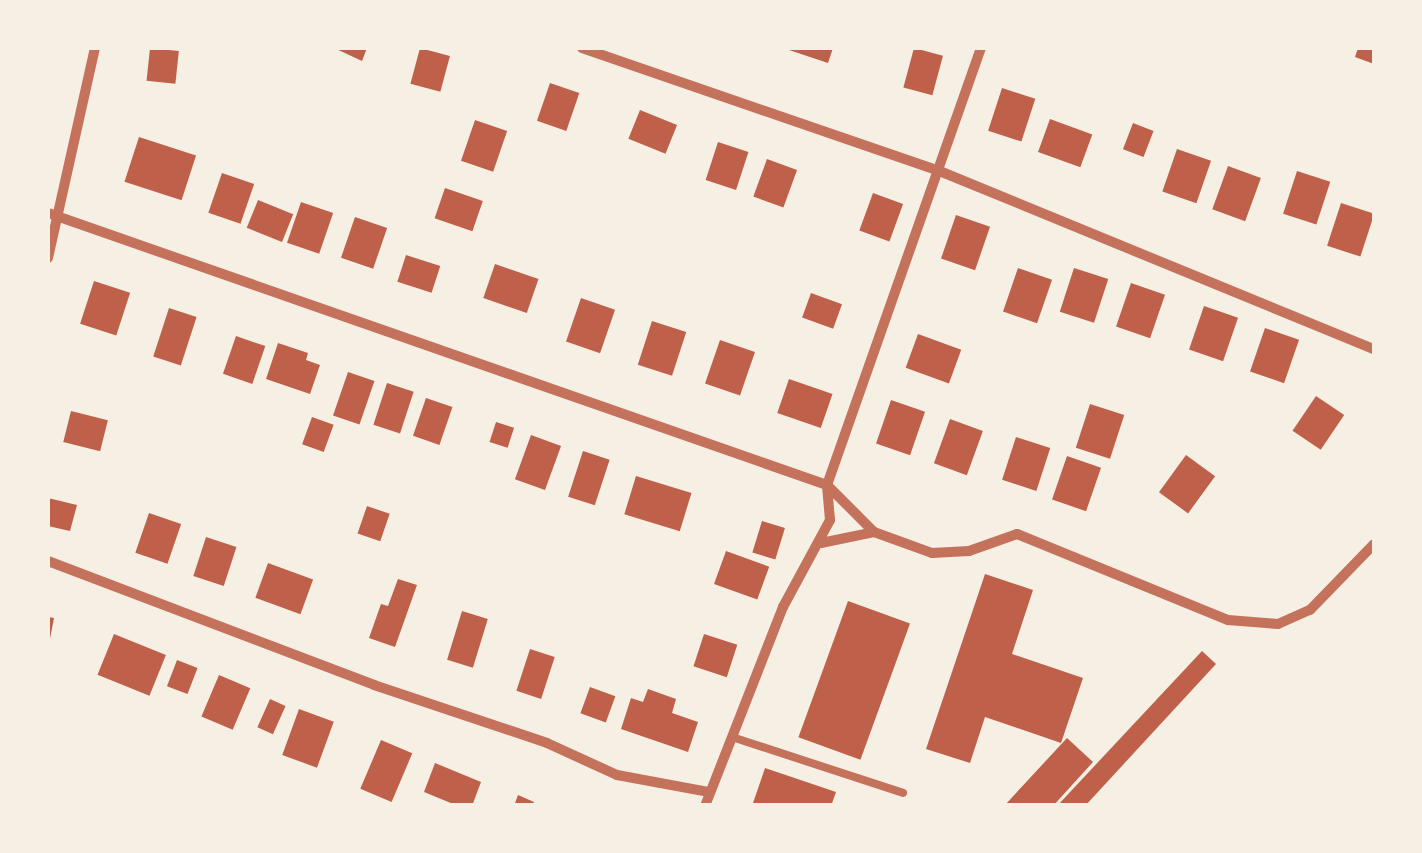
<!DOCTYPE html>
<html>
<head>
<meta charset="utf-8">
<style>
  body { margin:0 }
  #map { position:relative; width:1422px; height:853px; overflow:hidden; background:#f6efe4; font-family:"Fira Sans",sans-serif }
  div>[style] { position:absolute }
  .building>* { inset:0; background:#bf614a; transform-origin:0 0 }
  .service>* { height:8px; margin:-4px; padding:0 4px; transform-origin:4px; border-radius:4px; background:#c5725c }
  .minor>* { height:10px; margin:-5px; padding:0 5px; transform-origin:5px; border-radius:5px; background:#c5725c }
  span { translate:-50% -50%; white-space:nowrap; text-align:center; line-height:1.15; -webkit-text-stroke:8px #f6efe4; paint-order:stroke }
  .frame { position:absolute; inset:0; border:50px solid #f6efe4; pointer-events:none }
</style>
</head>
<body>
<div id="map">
  <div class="building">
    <i style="left:150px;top:48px;width:29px;height:33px;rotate:6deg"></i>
    <i style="clip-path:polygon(334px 48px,367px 48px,362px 61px)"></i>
    <i style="left:420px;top:48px;width:31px;height:37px;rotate:15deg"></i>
    <i style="clip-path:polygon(783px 48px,833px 48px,828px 63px)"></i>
    <i style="left:914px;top:48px;width:30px;height:41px;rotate:15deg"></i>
    <i style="clip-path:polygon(1358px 48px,1374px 48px,1374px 64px,1355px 57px)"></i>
    <i style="left:550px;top:83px;width:31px;height:40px;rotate:19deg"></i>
    <i style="left:1002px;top:88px;width:35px;height:45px;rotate:18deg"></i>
    <i style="left:640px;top:110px;width:40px;height:31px;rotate:22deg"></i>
    <i style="left:1050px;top:119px;width:45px;height:35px;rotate:20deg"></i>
    <i style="left:475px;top:120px;width:34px;height:43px;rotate:19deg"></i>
    <i style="left:1133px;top:123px;width:22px;height:28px;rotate:21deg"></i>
    <i style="left:139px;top:137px;width:60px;height:47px;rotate:18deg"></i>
    <i style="left:718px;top:142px;width:32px;height:40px;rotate:18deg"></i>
    <i style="left:1177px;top:149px;width:36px;height:45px;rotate:19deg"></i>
    <i style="left:767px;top:159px;width:32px;height:40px;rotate:20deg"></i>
    <i style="left:1228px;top:166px;width:35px;height:46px;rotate:20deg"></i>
    <i style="left:1297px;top:171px;width:35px;height:45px;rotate:18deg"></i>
    <i style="left:222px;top:173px;width:34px;height:42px;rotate:19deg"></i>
    <i style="left:445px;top:188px;width:40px;height:32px;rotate:19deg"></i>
    <i style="left:873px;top:193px;width:32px;height:40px;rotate:20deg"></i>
    <i style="left:258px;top:200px;width:38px;height:30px;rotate:22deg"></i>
    <i style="left:301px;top:202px;width:34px;height:43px;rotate:19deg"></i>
    <i style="left:1341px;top:203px;width:35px;height:45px;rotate:18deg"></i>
    <i style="left:956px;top:215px;width:36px;height:46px;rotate:19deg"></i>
    <i style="left:355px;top:217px;width:34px;height:43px;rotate:19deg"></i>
    <i style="left:406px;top:255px;width:36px;height:28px;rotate:18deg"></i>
    <i style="left:495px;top:264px;width:46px;height:36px;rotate:19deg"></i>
    <i style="left:1018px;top:268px;width:36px;height:46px;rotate:19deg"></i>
    <i style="left:1074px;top:268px;width:36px;height:46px;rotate:18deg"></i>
    <i style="left:94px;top:281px;width:38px;height:45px;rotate:18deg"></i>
    <i style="left:1131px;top:283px;width:36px;height:46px;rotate:19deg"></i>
    <i style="left:811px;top:293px;width:33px;height:26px;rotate:20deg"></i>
    <i style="left:581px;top:298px;width:36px;height:46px;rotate:19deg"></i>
    <i style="left:1204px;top:306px;width:36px;height:46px;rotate:19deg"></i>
    <i style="left:169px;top:308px;width:29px;height:51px;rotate:18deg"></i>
    <i style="left:652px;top:321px;width:36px;height:46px;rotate:18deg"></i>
    <i style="left:1265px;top:328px;width:36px;height:46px;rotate:19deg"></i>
    <i style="left:918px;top:334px;width:46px;height:36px;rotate:20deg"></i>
    <i style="left:236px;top:336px;width:31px;height:40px;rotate:19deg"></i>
    <i style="left:720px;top:340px;width:37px;height:46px;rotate:19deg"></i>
    <i style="clip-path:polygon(278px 343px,308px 353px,306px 360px,320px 365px,310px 394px,266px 379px)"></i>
    <i style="left:348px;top:372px;width:28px;height:46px;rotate:19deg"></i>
    <i style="left:789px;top:379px;width:46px;height:36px;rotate:19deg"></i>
    <i style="left:387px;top:383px;width:28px;height:44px;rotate:18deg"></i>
    <i style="left:1316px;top:396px;width:34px;height:42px;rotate:34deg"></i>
    <i style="left:426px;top:398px;width:28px;height:40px;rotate:19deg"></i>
    <i style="left:891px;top:400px;width:36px;height:46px;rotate:19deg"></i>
    <i style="left:1090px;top:404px;width:36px;height:46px;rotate:18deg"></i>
    <i style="left:71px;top:411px;width:38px;height:32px;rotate:14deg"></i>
    <i style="left:312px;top:417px;width:23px;height:29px;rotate:20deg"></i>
    <i style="left:950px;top:419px;width:35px;height:47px;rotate:20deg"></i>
    <i style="left:496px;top:422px;width:19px;height:21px;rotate:18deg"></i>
    <i style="left:531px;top:435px;width:32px;height:47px;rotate:20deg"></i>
    <i style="left:1016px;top:437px;width:36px;height:45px;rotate:18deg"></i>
    <i style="left:583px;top:451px;width:28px;height:48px;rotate:18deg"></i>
    <i style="left:1186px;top:455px;width:36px;height:46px;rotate:36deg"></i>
    <i style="left:1067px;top:456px;width:36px;height:46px;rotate:19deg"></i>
    <i style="left:636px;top:476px;width:58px;height:40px;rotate:17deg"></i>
    <i style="clip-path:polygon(48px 498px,77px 505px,70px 531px,48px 526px)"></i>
    <i style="left:367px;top:506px;width:24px;height:29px;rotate:19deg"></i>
    <i style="left:149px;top:513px;width:34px;height:42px;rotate:19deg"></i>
    <i style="left:762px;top:521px;width:24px;height:33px;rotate:17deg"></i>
    <i style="left:206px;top:537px;width:32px;height:41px;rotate:18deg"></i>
    <i style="left:726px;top:551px;width:46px;height:35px;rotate:20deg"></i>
    <i style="left:268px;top:563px;width:48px;height:37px;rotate:20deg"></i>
    <i style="clip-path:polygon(985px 574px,1033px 590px,1012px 654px,1083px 678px,1061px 743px,985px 717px,970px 763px,926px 749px)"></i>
    <i style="clip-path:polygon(398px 579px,417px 585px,395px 647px,369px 638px,381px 604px,388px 606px)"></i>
    <i style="left:848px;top:601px;width:66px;height:145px;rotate:20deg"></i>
    <i style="left:462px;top:611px;width:27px;height:51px;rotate:17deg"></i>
    <i style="clip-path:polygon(48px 617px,54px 618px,49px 644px,48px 644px)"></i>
    <i style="left:114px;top:634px;width:56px;height:44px;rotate:22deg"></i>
    <i style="left:704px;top:634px;width:35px;height:34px;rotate:18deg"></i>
    <i style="left:530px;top:649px;width:26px;height:44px;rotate:18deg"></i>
    <i style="clip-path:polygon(1202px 651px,1216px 664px,1085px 806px,1057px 806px)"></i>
    <i style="left:177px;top:660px;width:22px;height:28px;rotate:21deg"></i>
    <i style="left:219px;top:675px;width:34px;height:45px;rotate:23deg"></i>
    <i style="left:590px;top:687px;width:27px;height:28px;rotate:20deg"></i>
    <i style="clip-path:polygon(648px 689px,676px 699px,672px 713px,698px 722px,688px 752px,621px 729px,631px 698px,643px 702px)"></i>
    <i style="left:270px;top:699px;width:17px;height:31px;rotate:24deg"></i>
    <i style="left:299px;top:709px;width:37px;height:49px;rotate:20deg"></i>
    <i style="clip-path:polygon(1067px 738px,1093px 762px,1053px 806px,1004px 806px)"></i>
    <i style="left:381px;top:740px;width:34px;height:53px;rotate:23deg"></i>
    <i style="clip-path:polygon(435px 763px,481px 782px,472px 806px,458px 806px,424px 792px)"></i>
    <i style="clip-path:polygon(765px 768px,836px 792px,831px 806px,752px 806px)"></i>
    <i style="clip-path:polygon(518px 795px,534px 802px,532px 806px,514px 806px)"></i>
  </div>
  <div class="service">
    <i style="left:732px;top:737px;width:180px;rotate:18.1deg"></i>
  </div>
  <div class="minor">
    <i style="left:582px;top:48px;width:375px;rotate:19deg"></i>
    <i style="left:937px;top:170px;width:472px;rotate:22.3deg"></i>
    <i style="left:48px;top:213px;width:825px;rotate:19.25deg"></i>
    <i style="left:827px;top:485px;width:66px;rotate:45deg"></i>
    <i style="left:874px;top:532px;width:62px;rotate:19.9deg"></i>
    <i style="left:932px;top:553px;width:37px;rotate:-3deg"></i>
    <i style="left:969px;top:551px;width:51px;rotate:-19.5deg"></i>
    <i style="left:1017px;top:534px;width:228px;rotate:22.2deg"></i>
    <i style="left:1228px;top:620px;width:50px;rotate:4.6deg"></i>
    <i style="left:1278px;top:624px;width:35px;rotate:-24deg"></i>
    <i style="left:1310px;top:610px;width:92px;rotate:-45.9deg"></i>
    <i style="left:48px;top:258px;width:215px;rotate:-77.4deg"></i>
    <i style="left:821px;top:543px;width:54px;rotate:-11.7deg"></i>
    <i style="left:48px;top:561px;width:349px;rotate:20.8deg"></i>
    <i style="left:374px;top:685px;width:182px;rotate:18.5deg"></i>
    <i style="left:547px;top:743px;width:77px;rotate:24.6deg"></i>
    <i style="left:617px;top:775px;width:94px;rotate:10.5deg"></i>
    <i style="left:705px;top:806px;width:214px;rotate:-68.6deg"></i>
    <i style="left:783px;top:607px;width:99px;rotate:-61.6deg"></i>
    <i style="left:830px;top:520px;width:35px;rotate:-95deg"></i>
    <i style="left:827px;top:485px;width:463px;rotate:-70.6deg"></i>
  </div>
  <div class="frame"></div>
</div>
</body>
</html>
